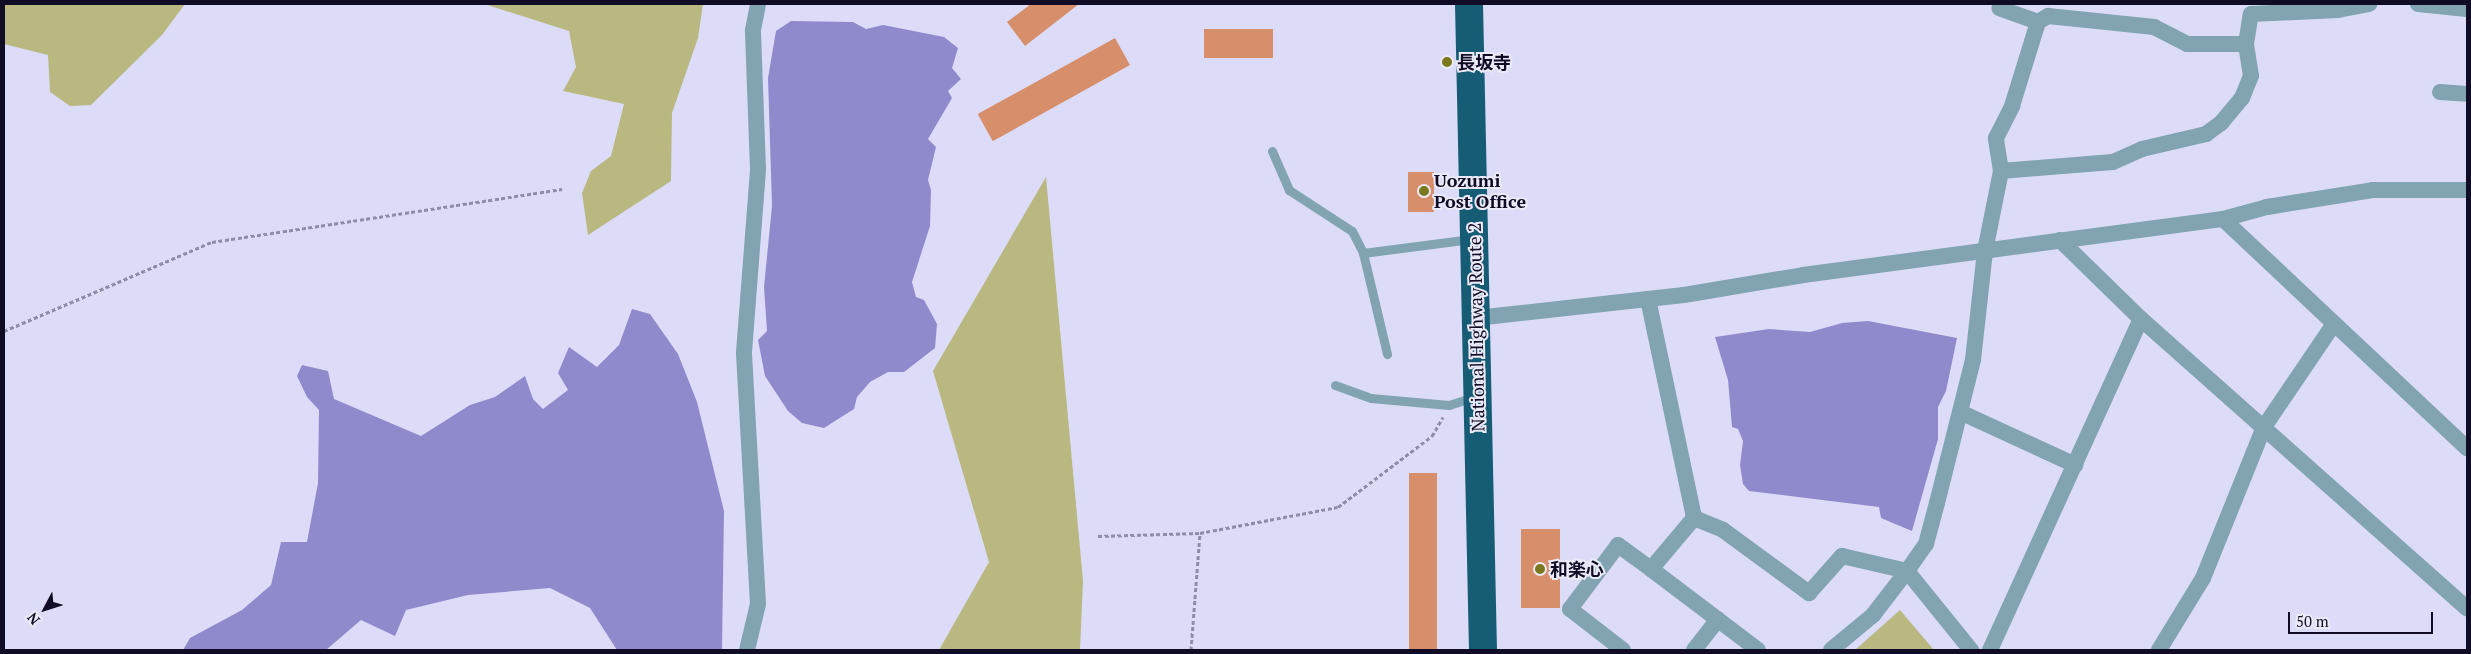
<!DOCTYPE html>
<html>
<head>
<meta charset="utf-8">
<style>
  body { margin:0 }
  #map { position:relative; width:2471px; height:654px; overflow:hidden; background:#dcdcf9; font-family:"PT Serif","Noto Sans JP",serif }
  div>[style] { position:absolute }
  .green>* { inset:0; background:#b9b880 }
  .water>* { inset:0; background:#8f8acc }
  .building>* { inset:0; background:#d78f6b; transform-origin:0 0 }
  .path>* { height:3px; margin-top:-1.5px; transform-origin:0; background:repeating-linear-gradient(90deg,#8e8ca8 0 4px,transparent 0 6.5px) }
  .lane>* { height:9px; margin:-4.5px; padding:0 4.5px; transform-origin:4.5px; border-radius:4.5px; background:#81a3b2 }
  .street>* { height:16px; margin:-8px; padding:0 8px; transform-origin:8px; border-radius:8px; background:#81a3b2 }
  .highway>* { height:28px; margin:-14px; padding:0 14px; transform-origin:14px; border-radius:14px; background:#165c74 }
  .dots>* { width:14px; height:14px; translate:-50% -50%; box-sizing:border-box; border:2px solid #ebeaf9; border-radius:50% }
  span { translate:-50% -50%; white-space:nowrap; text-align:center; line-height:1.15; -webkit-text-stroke:4px #ebeaf9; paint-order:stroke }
  .poi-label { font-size:18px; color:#100c25; font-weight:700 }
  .left { translate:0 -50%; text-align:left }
  .street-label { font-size:18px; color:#100c25 }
  .frame { position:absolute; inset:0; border:5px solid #100c25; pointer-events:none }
  .north { position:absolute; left:20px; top:584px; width:50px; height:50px; -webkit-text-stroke:4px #ebeaf9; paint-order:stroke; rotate:230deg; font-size:14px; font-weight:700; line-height:20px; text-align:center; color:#100c25 }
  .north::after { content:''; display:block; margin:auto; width:18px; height:22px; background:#100c25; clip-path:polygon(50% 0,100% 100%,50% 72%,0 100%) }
  .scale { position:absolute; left:2288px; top:612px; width:145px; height:22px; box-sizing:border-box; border:2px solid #100c25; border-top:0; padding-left:6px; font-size:15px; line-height:18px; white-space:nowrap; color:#100c25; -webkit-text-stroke:4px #ebeaf9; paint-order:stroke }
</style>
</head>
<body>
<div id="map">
  <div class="green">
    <i style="clip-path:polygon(4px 4px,185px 4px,162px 35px,91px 105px,70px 106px,50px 92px,48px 55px,4px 44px)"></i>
    <i style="clip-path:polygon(484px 4px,703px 4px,698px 38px,672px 113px,671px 181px,588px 235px,582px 193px,591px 171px,611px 156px,624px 104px,563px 91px,576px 67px,569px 31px)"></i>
    <i style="clip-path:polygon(1046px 177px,1083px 581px,1080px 650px,939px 650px,989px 562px,933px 371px)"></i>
    <i style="clip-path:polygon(1900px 610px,1934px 650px,1855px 650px)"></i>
  </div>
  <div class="water">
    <i style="clip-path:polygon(791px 21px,853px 22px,866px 29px,883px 25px,944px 37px,958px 48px,952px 68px,961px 79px,948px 91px,952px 98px,928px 139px,936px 147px,928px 180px,931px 190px,930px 226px,912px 282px,916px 297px,924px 300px,937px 324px,935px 348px,904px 372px,888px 372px,870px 382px,857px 397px,854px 409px,824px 428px,802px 423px,788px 411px,765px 376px,758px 340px,767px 331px,764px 287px,772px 206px,768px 78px,776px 31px)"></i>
    <i style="clip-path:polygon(632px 309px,650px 314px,678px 354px,697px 402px,724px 511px,722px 650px,617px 650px,590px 608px,550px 588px,468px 595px,406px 610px,395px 636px,361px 620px,326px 650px,183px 650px,190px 638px,242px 610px,271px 585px,281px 542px,307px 542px,318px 483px,319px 410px,307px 397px,297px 376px,302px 365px,328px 371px,334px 399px,421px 436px,470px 405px,495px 397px,525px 376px,533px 399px,543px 409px,568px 390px,558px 373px,569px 347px,597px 367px,619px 345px)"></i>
    <i style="clip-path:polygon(1868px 321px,1957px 338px,1946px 391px,1938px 407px,1938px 439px,1912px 531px,1881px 518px,1879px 507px,1749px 491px,1743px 484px,1740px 465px,1743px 441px,1738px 429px,1732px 427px,1728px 380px,1715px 337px,1769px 329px,1810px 332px,1842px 323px)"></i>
  </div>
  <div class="building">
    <i style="clip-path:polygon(1031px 4px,1079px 4px,1025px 46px,1007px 22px)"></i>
    <i style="left:1204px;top:29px;width:69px;height:29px"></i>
    <i style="left:1115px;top:38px;width:31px;height:157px;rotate:61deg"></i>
    <i style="left:1408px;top:172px;width:26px;height:40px"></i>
    <i style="left:1409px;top:473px;width:28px;height:177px"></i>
    <i style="left:1521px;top:529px;width:39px;height:79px"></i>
  </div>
  <div class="path">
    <i style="left:4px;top:331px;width:226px;rotate:-23.2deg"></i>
    <i style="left:212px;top:242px;width:354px;rotate:-8.6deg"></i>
    <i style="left:1098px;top:536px;width:102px;rotate:-1.7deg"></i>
    <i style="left:1191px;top:650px;width:117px;rotate:-85.6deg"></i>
    <i style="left:1200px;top:533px;width:140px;rotate:-10.7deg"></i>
    <i style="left:1338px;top:507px;width:118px;rotate:-37.1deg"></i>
    <i style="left:1432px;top:436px;width:22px;rotate:-60deg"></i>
  </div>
  <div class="lane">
    <i style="left:1272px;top:151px;width:43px;rotate:66.4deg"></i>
    <i style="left:1289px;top:190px;width:75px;rotate:33.1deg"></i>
    <i style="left:1352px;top:231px;width:25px;rotate:63deg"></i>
    <i style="left:1363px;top:253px;width:104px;rotate:76.6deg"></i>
    <i style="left:1363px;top:253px;width:109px;rotate:-7.4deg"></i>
    <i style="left:1335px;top:385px;width:38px;rotate:20deg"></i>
    <i style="left:1371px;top:398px;width:78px;rotate:5.1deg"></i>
    <i style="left:1449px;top:405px;width:26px;rotate:-18deg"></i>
  </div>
  <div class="street">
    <i style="left:2418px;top:4px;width:49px;rotate:5.8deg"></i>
    <i style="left:2038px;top:22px;width:12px;rotate:-31deg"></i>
    <i style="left:2048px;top:16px;width:107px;rotate:5.9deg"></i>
    <i style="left:2154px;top:27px;width:37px;rotate:27deg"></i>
    <i style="left:2187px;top:44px;width:59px"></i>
    <i style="left:2440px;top:92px;width:27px;rotate:4deg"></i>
    <i style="left:2001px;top:171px;width:112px;rotate:-4.6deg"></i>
    <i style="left:2113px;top:162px;width:32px;rotate:-24deg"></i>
    <i style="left:2142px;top:149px;width:66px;rotate:-13.2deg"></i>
    <i style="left:2206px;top:134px;width:19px;rotate:-36deg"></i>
    <i style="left:2221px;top:123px;width:33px;rotate:-50deg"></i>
    <i style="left:2242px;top:98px;width:24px;rotate:-68deg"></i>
    <i style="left:2251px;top:76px;width:32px;rotate:-99deg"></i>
    <i style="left:2246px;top:44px;width:30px;rotate:-81deg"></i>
    <i style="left:2251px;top:14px;width:87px;rotate:-2.6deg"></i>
    <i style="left:2338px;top:10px;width:32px;rotate:-11deg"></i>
    <i style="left:2223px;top:219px;width:335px;rotate:43.2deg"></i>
    <i style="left:2060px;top:240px;width:113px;rotate:44.3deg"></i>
    <i style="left:2141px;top:319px;width:436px;rotate:41.6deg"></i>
    <i style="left:1648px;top:299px;width:224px;rotate:78.1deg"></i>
    <i style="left:1694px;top:518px;width:67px;rotate:130.1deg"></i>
    <i style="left:1651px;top:569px;width:134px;rotate:37.1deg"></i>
    <i style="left:1476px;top:318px;width:209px;rotate:-6.3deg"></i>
    <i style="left:1684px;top:295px;width:121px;rotate:-9.5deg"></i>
    <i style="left:1803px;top:275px;width:424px;rotate:-7.6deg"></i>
    <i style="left:2223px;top:219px;width:46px;rotate:-15.3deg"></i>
    <i style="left:2267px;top:207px;width:107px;rotate:-9.1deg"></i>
    <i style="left:2373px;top:190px;width:94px"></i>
    <i style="left:1960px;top:412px;width:127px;rotate:24.7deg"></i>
    <i style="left:1694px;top:518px;width:31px;rotate:22deg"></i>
    <i style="left:1723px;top:530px;width:107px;rotate:36.2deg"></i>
    <i style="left:1809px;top:593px;width:50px;rotate:-48.3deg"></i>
    <i style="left:1842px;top:556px;width:67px;rotate:13deg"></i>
    <i style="left:1907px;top:571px;width:102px;rotate:51deg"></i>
    <i style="left:747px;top:650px;width:47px;rotate:-76.6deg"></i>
    <i style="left:758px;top:604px;width:252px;rotate:-93.2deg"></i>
    <i style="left:744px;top:352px;width:184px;rotate:-85.6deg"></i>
    <i style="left:758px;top:169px;width:139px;rotate:-92.1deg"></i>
    <i style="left:753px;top:30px;width:26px;rotate:-79deg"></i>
    <i style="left:1623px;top:650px;width:67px;rotate:-142.3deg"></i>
    <i style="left:1570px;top:609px;width:80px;rotate:-53.1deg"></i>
    <i style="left:1618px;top:545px;width:41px;rotate:36deg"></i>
    <i style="left:1694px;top:650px;width:39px;rotate:-52deg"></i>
    <i style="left:1831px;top:650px;width:55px;rotate:-39.8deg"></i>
    <i style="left:1873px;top:615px;width:56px;rotate:-52.3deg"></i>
    <i style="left:1907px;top:571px;width:33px;rotate:-55deg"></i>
    <i style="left:1926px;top:544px;width:42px;rotate:-75deg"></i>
    <i style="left:1937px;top:503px;width:147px;rotate:-75.9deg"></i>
    <i style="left:1973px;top:360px;width:110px;rotate:-83.7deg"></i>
    <i style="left:1985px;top:251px;width:82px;rotate:-78.7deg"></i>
    <i style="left:2001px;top:171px;width:33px;rotate:-99deg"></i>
    <i style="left:1996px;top:138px;width:36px;rotate:-63deg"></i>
    <i style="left:2012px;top:106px;width:88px;rotate:-72.8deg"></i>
    <i style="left:2038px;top:22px;width:41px;rotate:-160.3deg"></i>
    <i style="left:1990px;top:650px;width:364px;rotate:-65.5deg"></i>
    <i style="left:2159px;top:650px;width:84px;rotate:-58.6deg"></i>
    <i style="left:2203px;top:578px;width:163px;rotate:-68deg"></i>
    <i style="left:2264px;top:427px;width:123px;rotate:-55.9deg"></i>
  </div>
  <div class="highway">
    <i style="left:1469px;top:4px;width:646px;rotate:88.76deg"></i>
  </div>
  <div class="dots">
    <i style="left:1447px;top:62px;background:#7c781d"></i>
    <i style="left:1424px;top:191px;background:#7c781d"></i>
    <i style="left:1540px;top:569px;background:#7c781d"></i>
  </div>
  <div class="poi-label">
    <span class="left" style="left:1457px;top:62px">長坂寺</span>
    <span class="left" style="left:1434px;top:191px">Uozumi<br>Post Office</span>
    <span class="left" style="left:1550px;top:569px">和楽心</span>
  </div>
  <div class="street-label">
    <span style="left:1476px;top:327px;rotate:-91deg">National Highway Route 2</span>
  </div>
  <div class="frame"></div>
  <div class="north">N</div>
  <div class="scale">50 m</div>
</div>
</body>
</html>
